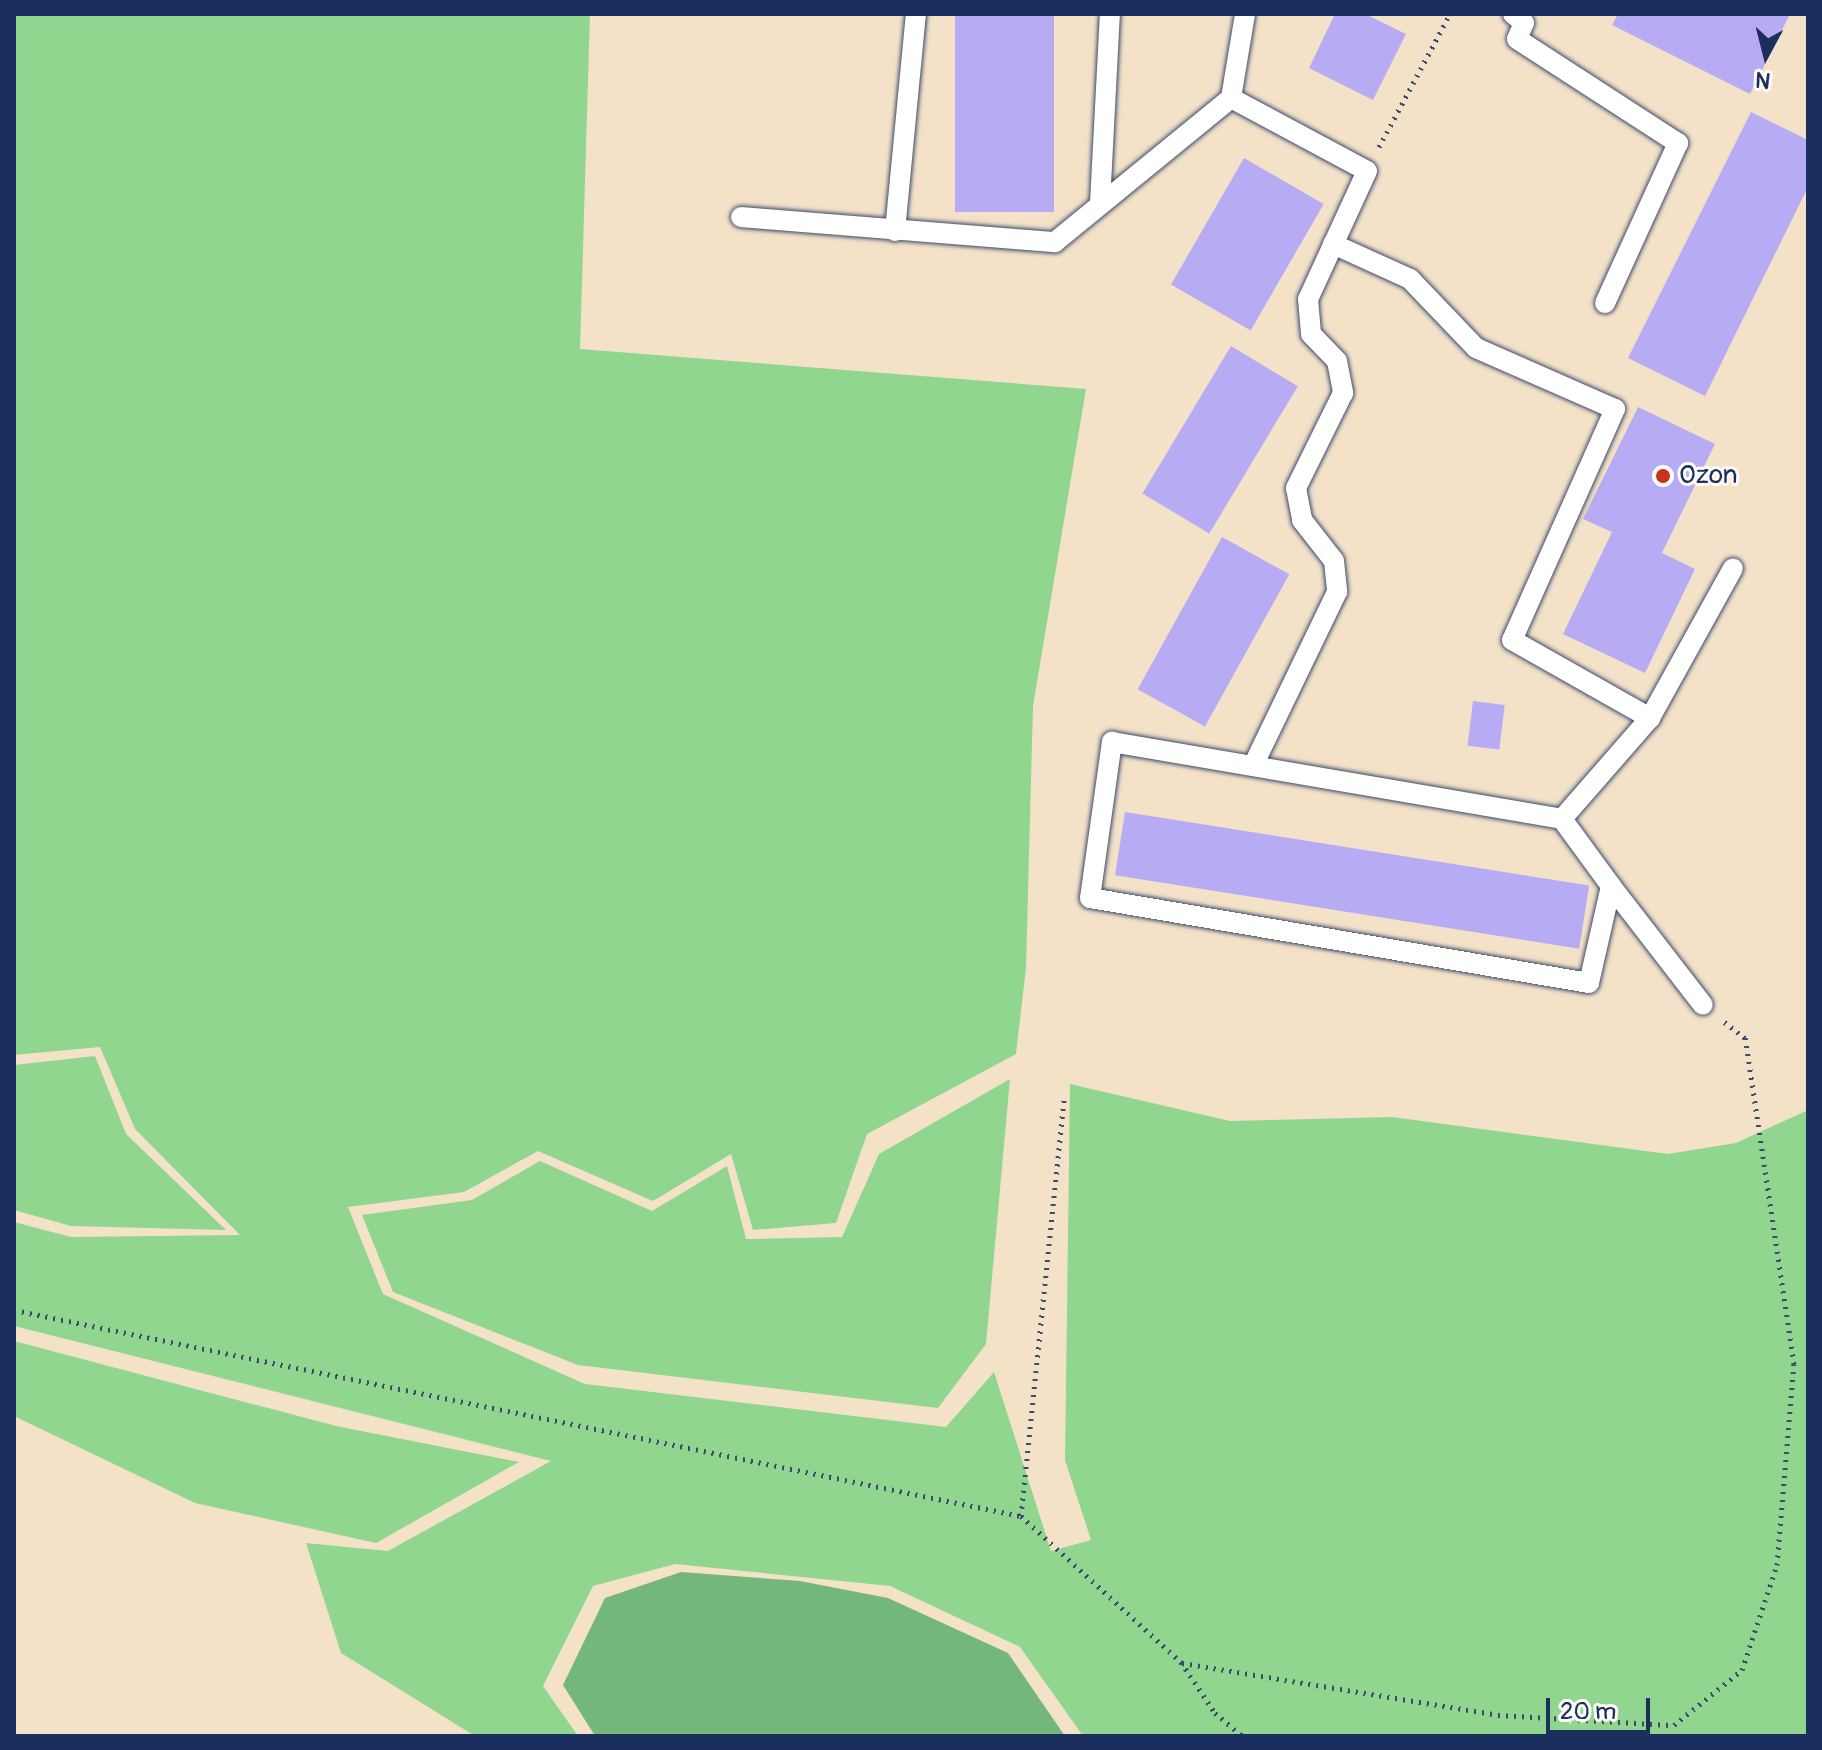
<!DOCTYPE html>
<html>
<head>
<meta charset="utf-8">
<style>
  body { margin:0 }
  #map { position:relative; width:1822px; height:1750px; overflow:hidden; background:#f4e2c8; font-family:Pangolin,sans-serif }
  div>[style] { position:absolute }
  .green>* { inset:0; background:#90d68f }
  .forest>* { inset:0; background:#74b77a }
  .building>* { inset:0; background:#b7abf4; transform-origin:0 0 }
  .path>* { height:5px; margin-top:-2.5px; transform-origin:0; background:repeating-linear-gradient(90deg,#3c4a6e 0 2px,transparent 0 8px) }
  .roads { filter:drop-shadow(0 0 2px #3c4a6e) drop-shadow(0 0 2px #3c4a6e) }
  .lane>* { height:20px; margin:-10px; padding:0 10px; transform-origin:10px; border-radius:10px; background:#fff }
  .dots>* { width:22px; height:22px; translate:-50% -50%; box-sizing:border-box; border:4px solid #fdfcf7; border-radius:50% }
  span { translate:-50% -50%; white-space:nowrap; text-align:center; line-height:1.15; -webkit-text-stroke:6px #fdfcf7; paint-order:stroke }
  .poi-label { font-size:26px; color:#1b2f5e }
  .left { translate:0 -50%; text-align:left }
  .frame { position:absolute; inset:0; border:16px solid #1b2f5e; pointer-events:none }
  .north { position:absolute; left:1726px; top:16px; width:80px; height:80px; -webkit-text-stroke:6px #fdfcf7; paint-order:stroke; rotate:187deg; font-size:22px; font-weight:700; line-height:32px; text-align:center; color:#1b2f5e }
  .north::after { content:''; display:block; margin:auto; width:28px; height:36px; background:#1b2f5e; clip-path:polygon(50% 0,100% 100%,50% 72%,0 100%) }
  .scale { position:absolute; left:1546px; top:1698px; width:104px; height:36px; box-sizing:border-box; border:4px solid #1b2f5e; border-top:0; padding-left:10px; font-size:24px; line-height:28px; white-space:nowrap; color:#1b2f5e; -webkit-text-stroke:6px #fdfcf7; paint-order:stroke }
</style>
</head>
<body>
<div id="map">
  <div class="green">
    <i style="clip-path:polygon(14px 14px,590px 14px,580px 349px,1086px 389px,1033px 706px,1026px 968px,1016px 1054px,867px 1134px,836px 1223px,753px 1230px,731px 1154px,653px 1201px,538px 1151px,464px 1192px,348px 1207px,383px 1294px,585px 1384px,946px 1427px,994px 1372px,1051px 1551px,1091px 1540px,1065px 1460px,1070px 1084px,1230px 1121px,1392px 1117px,1668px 1154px,1736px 1143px,1808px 1110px,1808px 1736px,1083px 1736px,1020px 1647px,890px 1586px,675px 1564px,593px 1586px,543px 1686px,578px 1736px,475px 1736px,341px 1653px,306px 1543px,388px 1551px,551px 1461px,14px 1326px,14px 1222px,71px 1237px,240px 1235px,135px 1129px,100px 1047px,14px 1055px)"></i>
    <i style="clip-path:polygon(95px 1056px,126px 1134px,226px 1230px,71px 1226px,14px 1210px,14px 1065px)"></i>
    <i style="clip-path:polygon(1010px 1079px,986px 1344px,938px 1408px,578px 1365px,393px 1292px,362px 1215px,472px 1200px,540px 1161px,652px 1211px,727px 1166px,746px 1239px,842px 1237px,879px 1154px)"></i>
    <i style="clip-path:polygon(14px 1341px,336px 1426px,519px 1462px,376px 1543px,195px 1503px,14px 1416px)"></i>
  </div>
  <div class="forest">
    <i style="clip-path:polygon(681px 1572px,800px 1581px,888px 1598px,1008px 1653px,1065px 1736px,595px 1736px,563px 1685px,605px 1598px)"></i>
  </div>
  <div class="building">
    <i style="left:955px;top:14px;width:99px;height:198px"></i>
    <i style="clip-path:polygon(1335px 14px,1365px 14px,1406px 34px,1373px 100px,1309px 68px)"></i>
    <i style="clip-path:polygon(1618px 14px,1790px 14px,1750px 94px,1612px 25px)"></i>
    <i style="clip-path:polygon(1751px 112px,1808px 140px,1808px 187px,1705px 396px,1628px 358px)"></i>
    <i style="left:1244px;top:158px;width:92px;height:146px;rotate:30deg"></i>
    <i style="left:1231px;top:346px;width:78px;height:172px;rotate:31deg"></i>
    <i style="clip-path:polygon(1638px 407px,1715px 444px,1662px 553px,1695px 569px,1645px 673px,1563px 634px,1612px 532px,1583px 519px)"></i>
    <i style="left:1222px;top:537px;width:77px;height:174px;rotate:29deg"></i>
    <i style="left:1473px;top:701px;width:32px;height:45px;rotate:7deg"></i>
    <i style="left:1125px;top:812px;width:470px;height:64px;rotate:9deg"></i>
  </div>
  <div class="path">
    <i style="left:1379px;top:147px;width:151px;rotate:-61.9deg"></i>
    <i style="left:14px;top:1310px;width:1028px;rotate:11.56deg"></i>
    <i style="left:1021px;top:1516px;width:217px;rotate:42.4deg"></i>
    <i style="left:1181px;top:1662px;width:61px;rotate:56.3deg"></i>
    <i style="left:1215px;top:1713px;width:35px;rotate:40deg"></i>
    <i style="left:1021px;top:1516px;width:418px;rotate:-84.1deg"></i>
    <i style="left:1182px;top:1663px;width:320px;rotate:9.3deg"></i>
    <i style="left:1498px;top:1715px;width:176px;rotate:3.3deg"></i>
    <i style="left:1674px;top:1725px;width:87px;rotate:-39deg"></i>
    <i style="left:1742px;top:1670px;width:111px;rotate:-71.6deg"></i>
    <i style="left:1777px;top:1565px;width:202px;rotate:-85.2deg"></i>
    <i style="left:1794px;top:1364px;width:330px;rotate:-98.5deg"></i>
    <i style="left:1745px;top:1038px;width:28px;rotate:-142deg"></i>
  </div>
  <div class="roads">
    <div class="lane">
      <i style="left:1513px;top:14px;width:14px;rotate:39deg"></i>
      <i style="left:1524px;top:23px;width:17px;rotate:114deg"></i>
      <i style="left:1517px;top:39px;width:192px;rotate:32.9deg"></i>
      <i style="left:1678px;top:143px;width:176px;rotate:114.5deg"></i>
      <i style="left:1231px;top:98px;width:154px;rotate:28.2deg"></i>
      <i style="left:1367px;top:171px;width:141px;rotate:114.7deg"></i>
      <i style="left:1308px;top:299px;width:35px;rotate:85deg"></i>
      <i style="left:1311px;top:334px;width:37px;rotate:46deg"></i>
      <i style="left:1337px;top:361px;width:33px;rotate:79deg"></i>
      <i style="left:1343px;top:393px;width:106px;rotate:116.3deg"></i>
      <i style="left:1296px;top:488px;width:33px;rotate:79deg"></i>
      <i style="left:1302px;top:520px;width:52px;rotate:52deg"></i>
      <i style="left:1334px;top:561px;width:31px;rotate:84deg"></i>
      <i style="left:1337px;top:592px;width:193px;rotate:115.8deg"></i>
      <i style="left:1100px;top:203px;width:189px;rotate:-87deg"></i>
      <i style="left:741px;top:217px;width:315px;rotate:4.6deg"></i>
      <i style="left:1055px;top:242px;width:227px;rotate:-39.3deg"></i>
      <i style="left:1231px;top:98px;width:85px;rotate:-80.5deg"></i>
      <i style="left:895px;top:231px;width:218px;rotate:-84.5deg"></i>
      <i style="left:1333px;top:244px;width:85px;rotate:24.4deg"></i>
      <i style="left:1410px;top:279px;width:95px;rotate:46.3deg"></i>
      <i style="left:1476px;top:348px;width:152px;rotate:23.7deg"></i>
      <i style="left:1615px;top:409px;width:253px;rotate:114deg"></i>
      <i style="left:1512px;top:640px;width:159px;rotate:29.5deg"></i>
      <i style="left:1650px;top:718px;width:134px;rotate:131.1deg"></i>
      <i style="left:1650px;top:718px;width:171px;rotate:-61deg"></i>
      <i style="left:1112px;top:742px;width:457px;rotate:9.7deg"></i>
      <i style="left:1562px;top:819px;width:83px;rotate:53.8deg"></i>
      <i style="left:1611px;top:886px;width:99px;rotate:102.8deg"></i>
      <i style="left:1589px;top:983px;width:506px;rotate:-170.33deg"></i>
      <i style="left:1090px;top:898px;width:158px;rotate:-82deg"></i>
      <i style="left:1611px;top:886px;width:150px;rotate:52.3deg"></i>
    </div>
  </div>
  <div class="dots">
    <i style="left:1663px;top:476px;background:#c8321e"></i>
  </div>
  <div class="poi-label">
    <span class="left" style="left:1679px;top:476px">Ozon</span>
  </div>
  <div class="frame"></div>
  <div class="north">N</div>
  <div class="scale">20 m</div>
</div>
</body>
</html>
